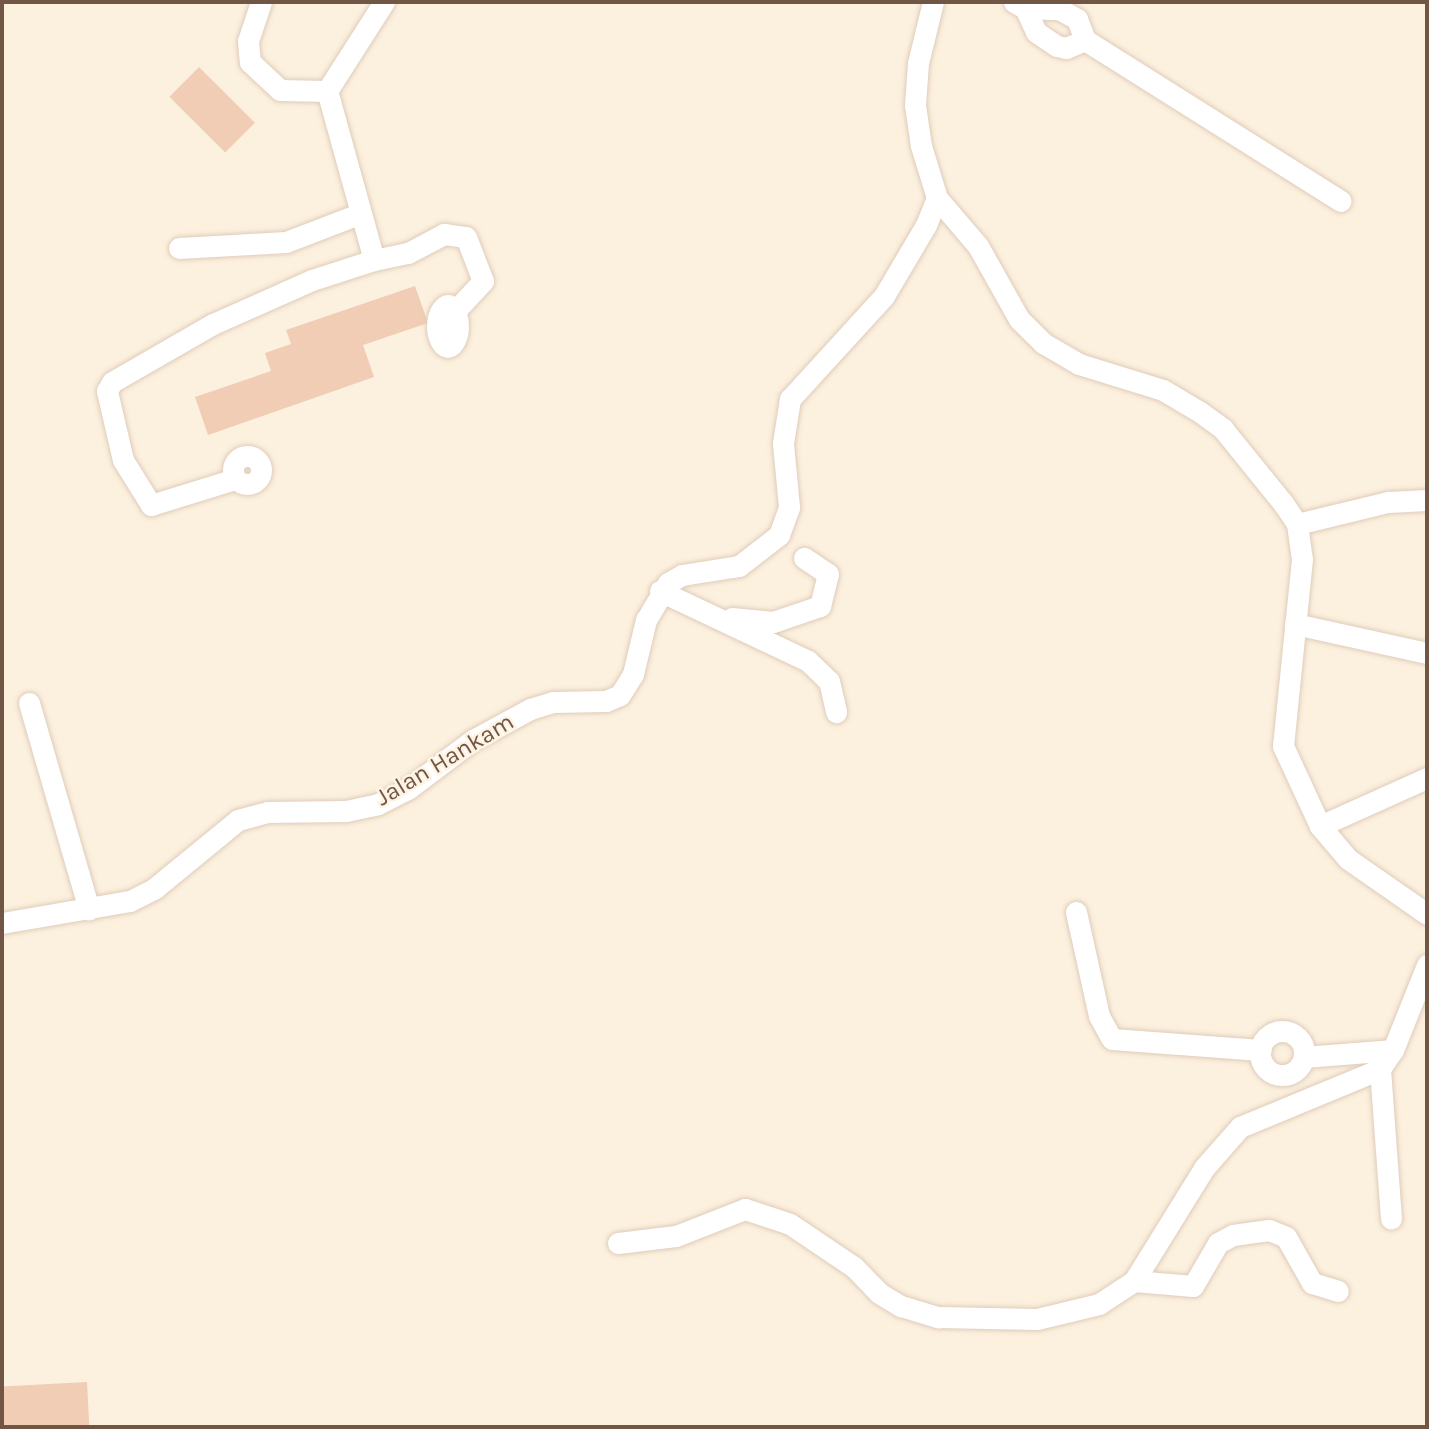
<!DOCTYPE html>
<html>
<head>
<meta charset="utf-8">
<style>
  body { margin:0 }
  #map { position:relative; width:1429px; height:1429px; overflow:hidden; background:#fcf0de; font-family:Karla,sans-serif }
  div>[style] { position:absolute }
  .building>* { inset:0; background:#f1cdb5; transform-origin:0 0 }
  .roads { filter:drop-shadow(0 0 2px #dfccba) drop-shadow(0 0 2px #dfccba) }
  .minor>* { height:21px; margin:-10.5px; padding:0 10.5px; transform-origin:10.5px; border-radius:10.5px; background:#fff }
  .minor>.ring { margin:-10.5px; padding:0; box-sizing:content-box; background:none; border:21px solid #fff; border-radius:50% }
  span { translate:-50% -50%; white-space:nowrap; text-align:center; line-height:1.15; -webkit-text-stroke:5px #fff4e4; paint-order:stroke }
  .street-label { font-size:24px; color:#715646 }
  .frame { position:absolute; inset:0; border:4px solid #715646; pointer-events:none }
</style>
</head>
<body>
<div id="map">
  <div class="building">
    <i style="left:199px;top:67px;width:79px;height:42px;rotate:45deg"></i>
    <i style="clip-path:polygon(415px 286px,428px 323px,363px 345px,374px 377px,208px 435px,195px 397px,271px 371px,265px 353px,291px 344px,286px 330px)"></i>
    <i style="left:87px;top:1382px;width:44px;height:85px;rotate:87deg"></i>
  </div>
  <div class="roads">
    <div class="minor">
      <i style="left:261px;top:2px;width:41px;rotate:108.4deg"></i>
      <i style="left:248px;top:41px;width:21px;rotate:85deg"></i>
      <i style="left:250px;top:62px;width:41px;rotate:43deg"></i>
      <i style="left:280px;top:90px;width:47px;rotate:1.2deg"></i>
      <i style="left:1014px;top:2px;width:13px;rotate:29deg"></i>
      <i style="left:1025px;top:8px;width:34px;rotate:2deg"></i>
      <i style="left:1059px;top:9px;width:21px;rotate:29deg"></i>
      <i style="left:1077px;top:19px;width:22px;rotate:69deg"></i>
      <i style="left:1085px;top:40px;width:302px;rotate:32.2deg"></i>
      <i style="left:1025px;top:8px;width:26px;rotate:65deg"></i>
      <i style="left:1036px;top:32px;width:25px;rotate:34deg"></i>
      <i style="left:1057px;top:46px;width:9px;rotate:13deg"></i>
      <i style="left:1066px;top:48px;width:21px;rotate:-23deg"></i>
      <i style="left:937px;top:198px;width:63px;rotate:49.5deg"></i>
      <i style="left:978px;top:246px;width:84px;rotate:60.7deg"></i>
      <i style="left:1019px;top:319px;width:34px;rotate:45deg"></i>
      <i style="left:1043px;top:343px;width:42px;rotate:30.3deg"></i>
      <i style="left:1079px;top:364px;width:88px;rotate:17.2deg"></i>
      <i style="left:1163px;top:390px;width:43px;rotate:30.7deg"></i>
      <i style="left:1200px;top:412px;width:29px;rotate:36deg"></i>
      <i style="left:1223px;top:429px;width:95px;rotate:51deg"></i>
      <i style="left:1283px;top:503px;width:25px;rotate:56deg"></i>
      <i style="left:1297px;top:524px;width:35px;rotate:82deg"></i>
      <i style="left:1302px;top:559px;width:188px;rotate:95.8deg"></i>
      <i style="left:1283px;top:746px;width:88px;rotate:65.2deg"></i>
      <i style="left:1320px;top:826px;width:43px;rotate:49.7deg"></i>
      <i style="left:1348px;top:859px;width:96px;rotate:34.8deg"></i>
      <i style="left:179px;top:248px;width:107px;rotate:-3.2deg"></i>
      <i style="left:286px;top:242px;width:78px;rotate:-21deg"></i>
      <i style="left:374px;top:260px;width:35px;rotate:-12deg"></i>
      <i style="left:408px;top:253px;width:41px;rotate:-27.8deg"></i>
      <i style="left:444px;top:234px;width:22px;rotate:8deg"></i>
      <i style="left:466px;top:237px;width:47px;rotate:68.9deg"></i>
      <i style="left:483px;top:281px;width:40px;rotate:133deg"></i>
      <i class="ring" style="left:437px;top:305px;width:-1px;height:-1px"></i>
      <i class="ring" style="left:233px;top:456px;width:7px;height:7px"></i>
      <i style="left:235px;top:479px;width:88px;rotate:162.8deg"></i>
      <i style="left:151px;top:505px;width:53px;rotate:-121.9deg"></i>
      <i style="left:123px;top:460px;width:71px;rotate:-103.1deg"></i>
      <i style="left:107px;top:391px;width:10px;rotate:-61deg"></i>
      <i style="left:112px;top:382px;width:116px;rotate:-29.9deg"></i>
      <i style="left:213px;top:324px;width:108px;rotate:-24deg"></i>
      <i style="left:312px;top:280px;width:65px;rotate:-17.9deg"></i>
      <i style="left:374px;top:260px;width:175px;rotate:-105.5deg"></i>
      <i style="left:327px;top:91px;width:106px;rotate:-57.4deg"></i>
      <i style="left:1297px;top:524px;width:94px;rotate:-13.6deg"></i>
      <i style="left:1388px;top:502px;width:39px;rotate:-3deg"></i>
      <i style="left:660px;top:591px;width:164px;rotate:25.3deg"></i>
      <i style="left:808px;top:661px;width:29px;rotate:44deg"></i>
      <i style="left:829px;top:681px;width:32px;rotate:77deg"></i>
      <i style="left:732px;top:618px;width:41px;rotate:5.6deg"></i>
      <i style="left:773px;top:622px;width:50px;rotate:-18.8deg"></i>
      <i style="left:820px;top:606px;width:33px;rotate:-76deg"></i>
      <i style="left:828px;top:574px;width:29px;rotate:-146deg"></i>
      <i style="left:1295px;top:624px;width:135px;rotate:12.4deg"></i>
      <i style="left:29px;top:703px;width:215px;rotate:73.8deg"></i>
      <i style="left:1320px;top:826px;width:117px;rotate:-24.2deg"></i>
      <i style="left:1076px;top:912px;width:107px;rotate:77.5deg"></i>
      <i style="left:1099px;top:1016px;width:26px;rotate:61deg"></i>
      <i style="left:1112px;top:1039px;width:149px;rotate:4.2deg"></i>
      <i style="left:2px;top:923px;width:130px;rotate:-9.8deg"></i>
      <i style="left:130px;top:901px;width:28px;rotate:-27deg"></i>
      <i style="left:155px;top:888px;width:107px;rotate:-39.3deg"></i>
      <i style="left:238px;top:820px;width:31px;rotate:-15deg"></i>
      <i style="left:268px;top:812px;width:78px;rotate:-0.7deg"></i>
      <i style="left:346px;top:811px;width:33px;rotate:-12deg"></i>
      <i style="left:378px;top:804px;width:35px;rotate:-27deg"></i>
      <i style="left:409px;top:788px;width:80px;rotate:-36.9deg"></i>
      <i style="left:473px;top:740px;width:65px;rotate:-28.5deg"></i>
      <i style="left:530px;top:709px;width:24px;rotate:-17deg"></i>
      <i style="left:553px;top:702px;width:53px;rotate:-1.1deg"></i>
      <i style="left:606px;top:701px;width:15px;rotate:-23deg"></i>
      <i style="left:620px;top:695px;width:25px;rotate:-58deg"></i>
      <i style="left:633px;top:674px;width:56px;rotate:-76.5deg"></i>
      <i style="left:646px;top:620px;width:43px;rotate:-59.3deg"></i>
      <i style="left:668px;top:583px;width:16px;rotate:-30deg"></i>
      <i style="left:682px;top:575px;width:58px;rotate:-9deg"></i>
      <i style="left:739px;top:566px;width:51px;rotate:-37.8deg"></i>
      <i style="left:779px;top:535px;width:30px;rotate:-70deg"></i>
      <i style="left:789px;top:507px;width:64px;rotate:-95.4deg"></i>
      <i style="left:783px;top:443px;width:45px;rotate:-81deg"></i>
      <i style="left:790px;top:399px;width:139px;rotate:-47.6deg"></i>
      <i style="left:884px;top:296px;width:82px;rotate:-59.4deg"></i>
      <i style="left:926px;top:225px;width:29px;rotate:-68deg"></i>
      <i style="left:937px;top:198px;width:54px;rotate:-107.1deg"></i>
      <i style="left:921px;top:146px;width:41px;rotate:-98.3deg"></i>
      <i style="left:915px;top:105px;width:42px;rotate:-85.9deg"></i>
      <i style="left:918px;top:63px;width:63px;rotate:-76.2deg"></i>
      <i class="ring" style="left:1260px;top:1031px;width:23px;height:23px"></i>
      <i style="left:1304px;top:1057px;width:89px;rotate:-4.5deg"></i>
      <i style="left:1380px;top:1069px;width:150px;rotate:85.8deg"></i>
      <i style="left:618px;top:1243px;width:58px;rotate:-6.9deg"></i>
      <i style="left:676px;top:1236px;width:74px;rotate:-21.4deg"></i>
      <i style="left:745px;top:1209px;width:47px;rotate:18.4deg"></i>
      <i style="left:790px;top:1224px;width:77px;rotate:33.9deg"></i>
      <i style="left:854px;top:1267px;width:36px;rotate:46deg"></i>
      <i style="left:879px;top:1293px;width:26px;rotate:31deg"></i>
      <i style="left:901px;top:1306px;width:39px;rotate:17deg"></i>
      <i style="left:938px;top:1317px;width:99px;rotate:1.2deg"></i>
      <i style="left:1037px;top:1319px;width:64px;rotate:-13.6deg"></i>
      <i style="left:1099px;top:1304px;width:42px;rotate:-33.3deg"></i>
      <i style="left:1134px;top:1281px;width:133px;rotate:-58.2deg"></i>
      <i style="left:1204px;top:1168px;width:55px;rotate:-48.7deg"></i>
      <i style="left:1240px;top:1127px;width:152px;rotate:-22.5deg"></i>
      <i style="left:1380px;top:1069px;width:23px;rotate:-56deg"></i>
      <i style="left:1393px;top:1050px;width:92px;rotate:-68.2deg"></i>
      <i style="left:1134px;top:1281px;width:59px;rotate:4.8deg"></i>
      <i style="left:1193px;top:1286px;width:50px;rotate:-59.8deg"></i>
      <i style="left:1218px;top:1243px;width:17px;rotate:-28deg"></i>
      <i style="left:1233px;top:1235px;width:36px;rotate:-8deg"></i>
      <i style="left:1269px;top:1230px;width:18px;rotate:22deg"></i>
      <i style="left:1286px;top:1237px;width:53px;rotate:60.5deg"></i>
      <i style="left:1312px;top:1283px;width:27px;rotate:17deg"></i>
    </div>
  </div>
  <div class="street-label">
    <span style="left:445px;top:760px;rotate:-31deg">Jalan Hankam</span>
  </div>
  <div class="frame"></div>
</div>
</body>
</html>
